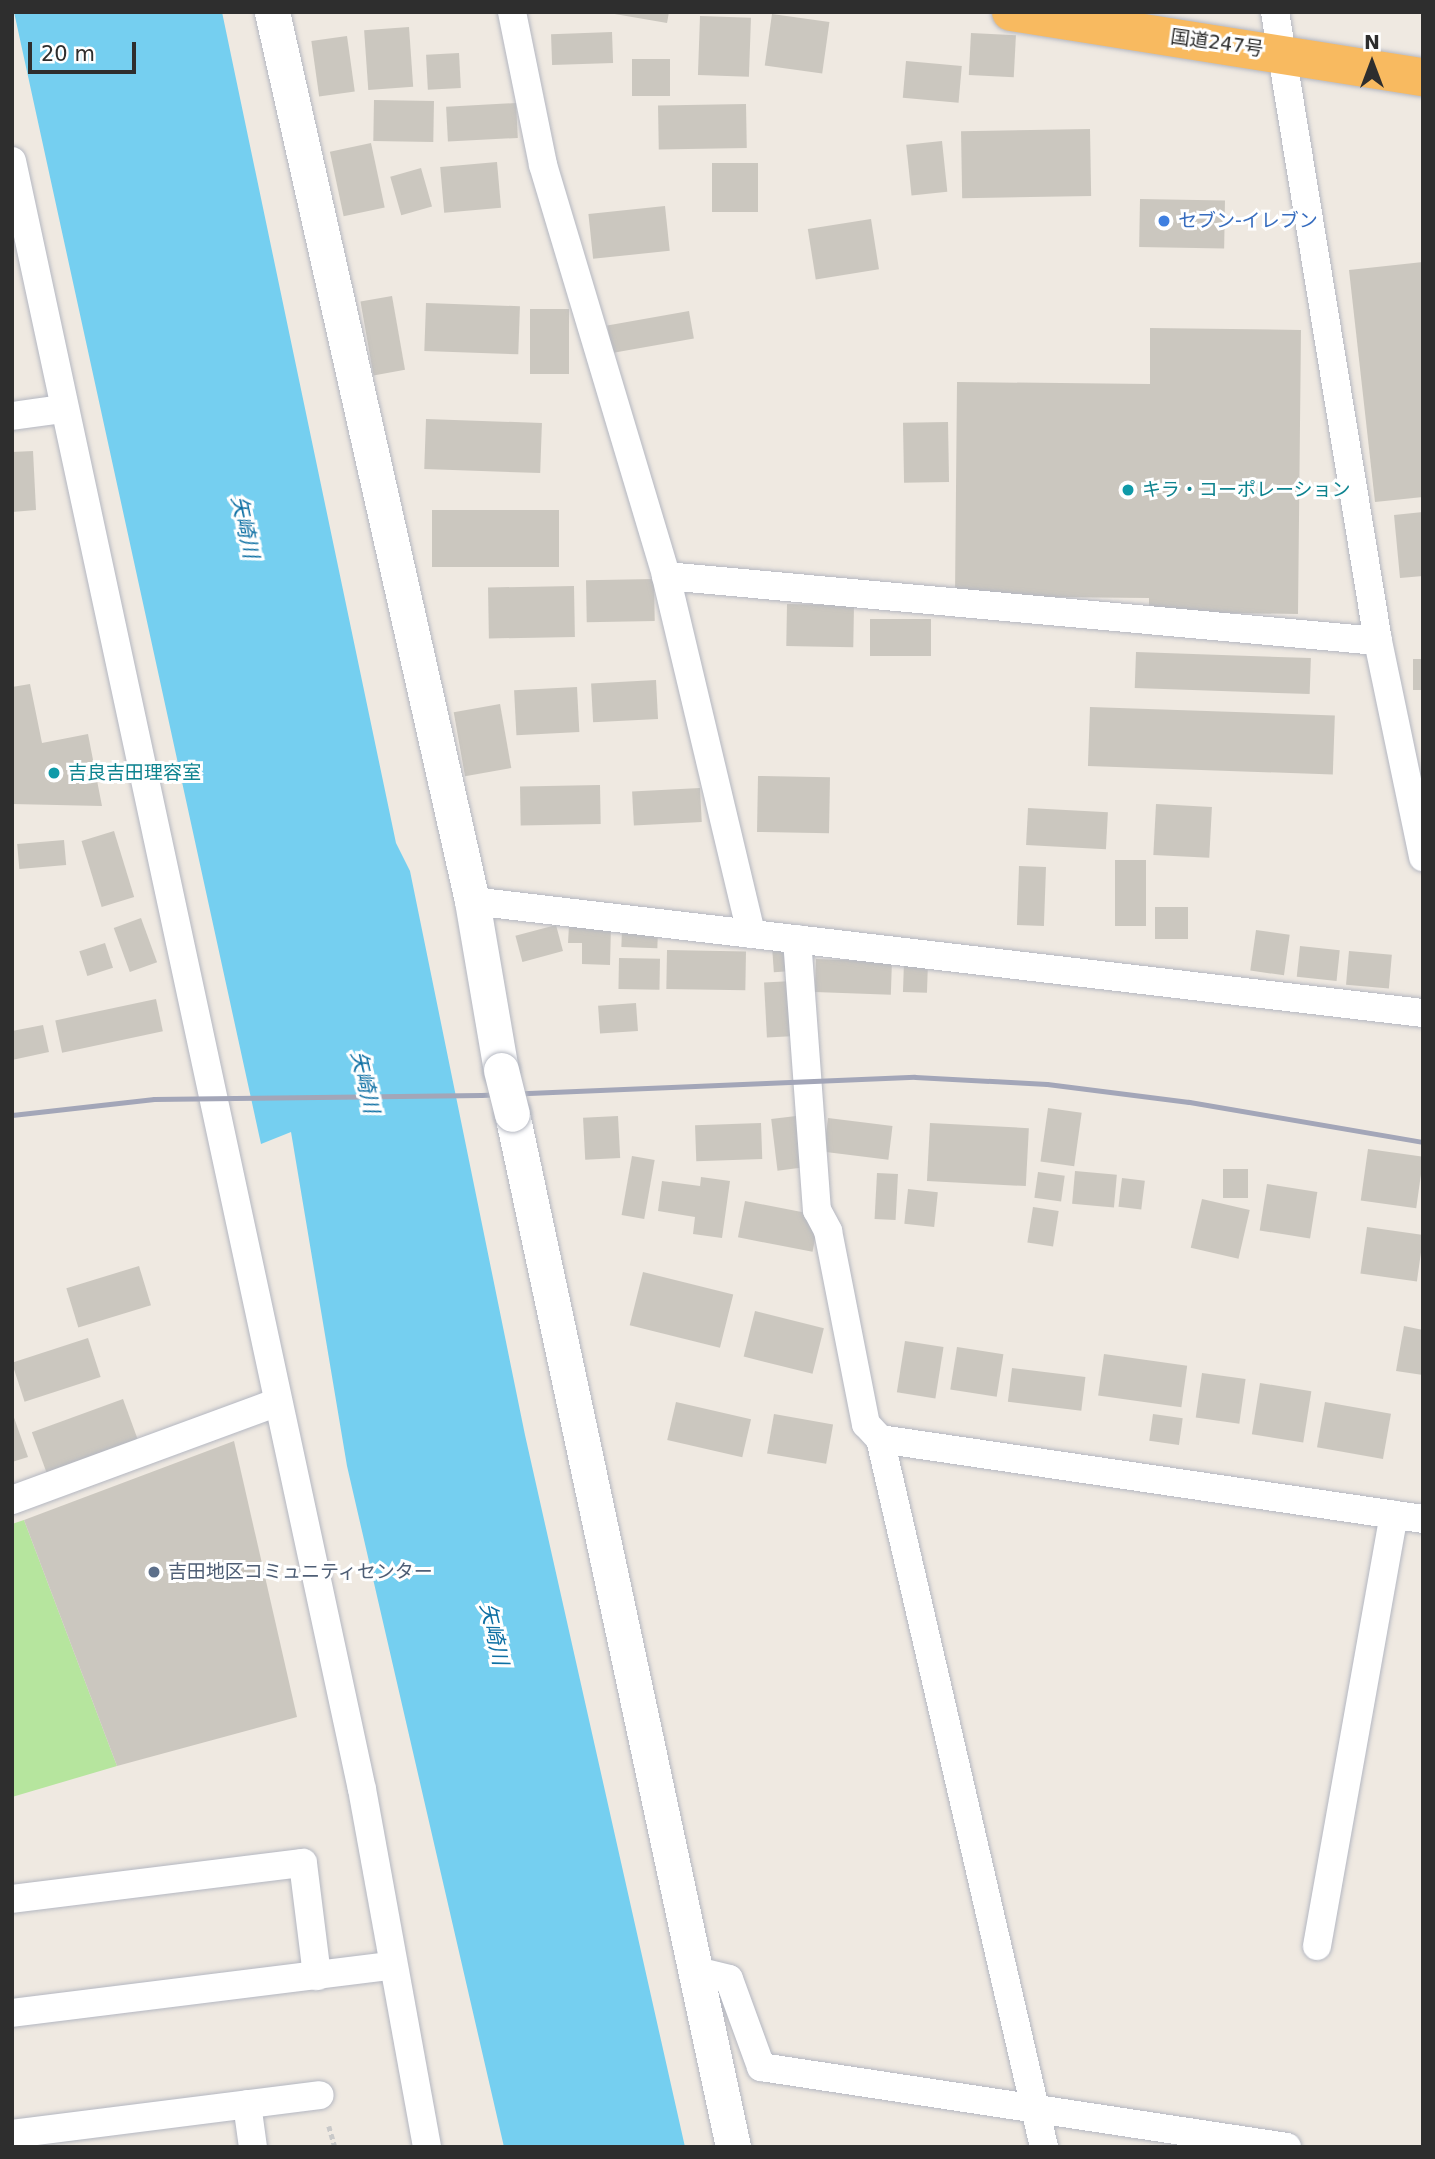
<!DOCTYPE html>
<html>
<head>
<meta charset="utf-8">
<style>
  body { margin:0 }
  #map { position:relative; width:1435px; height:2159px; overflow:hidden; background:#efe9e1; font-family:"DejaVu Sans","Noto Sans JP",sans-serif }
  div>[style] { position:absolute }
  .green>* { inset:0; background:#b6e59e }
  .water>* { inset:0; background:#75cff0 }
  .building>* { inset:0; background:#cbc7bf; transform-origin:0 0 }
  .path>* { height:4.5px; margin-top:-2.25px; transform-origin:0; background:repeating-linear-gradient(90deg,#c9c9c9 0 5px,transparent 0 8.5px) }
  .roads { filter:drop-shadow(0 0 2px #b4b7c1) drop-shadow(0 0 2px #b4b7c1) }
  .minor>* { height:28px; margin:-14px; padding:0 14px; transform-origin:14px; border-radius:14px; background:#fff }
  .tertiary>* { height:35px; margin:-17.5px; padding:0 17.5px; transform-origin:17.5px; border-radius:17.5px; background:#fff }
  .trunk>* { height:38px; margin:-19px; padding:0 19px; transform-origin:19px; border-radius:19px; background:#f8ba60 }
  .rail>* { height:5px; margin:-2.5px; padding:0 2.5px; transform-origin:2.5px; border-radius:2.5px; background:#a3a6b8 }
  .bridges { filter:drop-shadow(0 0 2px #b4b7c1) drop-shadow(0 0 2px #b4b7c1) }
  .tertiary-bridge>* { height:35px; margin:-17.5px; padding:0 17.5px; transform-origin:17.5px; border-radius:17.5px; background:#fff }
  .dots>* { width:19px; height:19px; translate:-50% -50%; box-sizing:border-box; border:4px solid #fff; border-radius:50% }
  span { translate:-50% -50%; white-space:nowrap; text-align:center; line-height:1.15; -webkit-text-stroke:6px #fff; paint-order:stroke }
  .street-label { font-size:19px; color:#2e2e2e }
  .shop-label { font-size:19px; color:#366cbe }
  .left { translate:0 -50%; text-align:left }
  .culture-label { font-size:19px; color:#0d838f }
  .service-label { font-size:19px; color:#4e5e75 }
  .water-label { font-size:21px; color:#0d6fa3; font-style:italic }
  .frame { position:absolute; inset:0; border:14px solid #2e2e2e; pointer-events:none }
  .north { position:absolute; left:1337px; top:28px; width:70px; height:70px; -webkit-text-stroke:5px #fff; paint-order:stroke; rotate:0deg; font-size:19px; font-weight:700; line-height:28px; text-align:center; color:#2e2e2e }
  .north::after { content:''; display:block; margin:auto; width:24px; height:32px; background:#2e2e2e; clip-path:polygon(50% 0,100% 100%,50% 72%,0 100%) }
  .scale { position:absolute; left:28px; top:42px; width:108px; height:32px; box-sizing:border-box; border:4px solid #2e2e2e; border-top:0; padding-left:9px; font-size:21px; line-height:24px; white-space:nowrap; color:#2e2e2e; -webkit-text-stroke:5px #fff; paint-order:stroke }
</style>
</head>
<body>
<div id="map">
  <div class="green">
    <i style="clip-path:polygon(24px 1520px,117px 1766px,12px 1797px,12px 1524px)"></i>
  </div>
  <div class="water">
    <i style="clip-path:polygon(14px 12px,222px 12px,396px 843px,410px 871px,525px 1435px,685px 2147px,504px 2147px,347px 1466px,291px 1132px,261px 1144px)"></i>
  </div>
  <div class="building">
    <i style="clip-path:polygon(603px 12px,669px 12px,667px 23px)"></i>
    <i style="left:772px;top:14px;width:58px;height:52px;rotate:8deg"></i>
    <i style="left:700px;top:16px;width:51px;height:59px;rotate:2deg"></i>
    <i style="left:409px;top:27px;width:60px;height:45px;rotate:86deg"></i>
    <i style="left:612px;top:32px;width:31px;height:61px;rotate:88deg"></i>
    <i style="left:971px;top:33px;width:45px;height:42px;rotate:3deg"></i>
    <i style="left:347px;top:36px;width:56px;height:36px;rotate:82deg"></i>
    <i style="left:459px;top:53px;width:35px;height:33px;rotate:87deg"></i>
    <i style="left:632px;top:59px;width:38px;height:37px"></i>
    <i style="left:906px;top:61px;width:56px;height:37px;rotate:5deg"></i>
    <i style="left:374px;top:100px;width:60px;height:41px;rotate:1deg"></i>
    <i style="left:516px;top:103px;width:35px;height:70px;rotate:87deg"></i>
    <i style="left:746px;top:104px;width:44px;height:88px;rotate:89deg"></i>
    <i style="left:1090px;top:129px;width:67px;height:129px;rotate:89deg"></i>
    <i style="left:942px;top:141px;width:51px;height:36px;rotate:84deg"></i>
    <i style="left:371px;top:143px;width:66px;height:42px;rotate:78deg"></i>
    <i style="left:497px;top:162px;width:46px;height:57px;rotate:85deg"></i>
    <i style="left:712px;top:163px;width:46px;height:49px"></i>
    <i style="left:421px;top:168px;width:40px;height:32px;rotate:74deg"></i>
    <i style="left:1140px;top:199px;width:85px;height:48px;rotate:1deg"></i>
    <i style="left:665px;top:206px;width:45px;height:77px;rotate:84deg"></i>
    <i style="left:871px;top:219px;width:51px;height:64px;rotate:81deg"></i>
    <i style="clip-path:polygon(1423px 262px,1423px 497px,1375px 502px,1349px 270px)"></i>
    <i style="left:392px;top:296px;width:75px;height:32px;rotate:80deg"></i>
    <i style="left:426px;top:303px;width:94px;height:48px;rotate:2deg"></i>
    <i style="left:530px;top:309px;width:39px;height:65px"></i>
    <i style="left:689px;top:311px;width:28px;height:83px;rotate:80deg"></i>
    <i style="clip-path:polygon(1150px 328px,1301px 330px,1298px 614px,1149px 612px,1149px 598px,955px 596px,957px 382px,1150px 384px)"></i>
    <i style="left:426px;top:419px;width:116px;height:50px;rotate:2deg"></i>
    <i style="left:948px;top:422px;width:60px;height:45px;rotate:89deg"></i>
    <i style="clip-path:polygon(33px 451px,36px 510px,12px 512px,12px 452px)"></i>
    <i style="left:559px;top:510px;width:57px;height:127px;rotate:90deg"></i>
    <i style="clip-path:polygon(1423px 512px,1423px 576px,1400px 578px,1394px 515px)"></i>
    <i style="left:654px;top:579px;width:42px;height:68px;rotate:89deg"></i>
    <i style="left:574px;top:586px;width:51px;height:86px;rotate:89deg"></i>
    <i style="left:787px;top:604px;width:67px;height:42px;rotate:1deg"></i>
    <i style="left:870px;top:619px;width:61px;height:37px"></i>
    <i style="left:1136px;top:652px;width:175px;height:36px;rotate:2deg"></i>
    <i style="left:1413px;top:659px;width:10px;height:31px"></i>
    <i style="left:656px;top:680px;width:39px;height:65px;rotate:87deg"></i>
    <i style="clip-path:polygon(30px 684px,42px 743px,88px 734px,102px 806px,12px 804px,12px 687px)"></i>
    <i style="left:577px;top:687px;width:45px;height:63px;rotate:87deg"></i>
    <i style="left:500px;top:704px;width:65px;height:47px;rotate:80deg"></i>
    <i style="left:1090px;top:707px;width:245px;height:59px;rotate:2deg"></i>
    <i style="left:758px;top:776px;width:72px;height:56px;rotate:1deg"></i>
    <i style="left:600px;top:785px;width:39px;height:80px;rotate:89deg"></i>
    <i style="left:700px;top:788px;width:34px;height:68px;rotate:87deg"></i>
    <i style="left:1156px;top:804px;width:56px;height:51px;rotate:3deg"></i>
    <i style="left:1028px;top:808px;width:80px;height:37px;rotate:3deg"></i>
    <i style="left:114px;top:831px;width:69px;height:34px;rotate:73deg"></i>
    <i style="left:64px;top:840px;width:25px;height:47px;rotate:85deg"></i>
    <i style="left:1115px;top:860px;width:31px;height:66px"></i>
    <i style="left:1019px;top:866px;width:27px;height:59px;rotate:2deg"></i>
    <i style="left:1155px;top:907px;width:33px;height:32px"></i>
    <i style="left:141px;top:918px;width:47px;height:29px;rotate:70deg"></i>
    <i style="left:556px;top:925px;width:27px;height:42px;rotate:75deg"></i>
    <i style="clip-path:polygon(569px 925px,611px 926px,610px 965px,582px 964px,582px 943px,568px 943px)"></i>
    <i style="left:622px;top:929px;width:36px;height:18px;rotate:2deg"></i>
    <i style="left:1256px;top:930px;width:34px;height:41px;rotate:8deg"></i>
    <i style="left:105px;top:943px;width:26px;height:27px;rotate:72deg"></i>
    <i style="left:791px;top:945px;width:26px;height:19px;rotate:86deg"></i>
    <i style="left:1300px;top:946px;width:40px;height:31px;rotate:6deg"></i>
    <i style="left:667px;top:950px;width:79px;height:39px;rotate:1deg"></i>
    <i style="left:1349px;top:951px;width:43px;height:34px;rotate:5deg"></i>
    <i style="left:619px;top:958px;width:41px;height:31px;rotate:1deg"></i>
    <i style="left:816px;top:959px;width:76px;height:33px;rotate:2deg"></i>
    <i style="left:904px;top:962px;width:24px;height:30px;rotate:2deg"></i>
    <i style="left:793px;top:981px;width:55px;height:29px;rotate:87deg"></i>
    <i style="left:156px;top:999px;width:33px;height:103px;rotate:78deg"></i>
    <i style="left:636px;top:1003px;width:28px;height:38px;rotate:86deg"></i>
    <i style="clip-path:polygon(43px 1025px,49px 1052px,12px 1060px,12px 1031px)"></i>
    <i style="left:1048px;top:1108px;width:34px;height:54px;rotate:8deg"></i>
    <i style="left:618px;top:1116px;width:42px;height:35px;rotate:87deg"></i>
    <i style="left:796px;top:1116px;width:52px;height:25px;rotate:83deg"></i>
    <i style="left:828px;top:1118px;width:65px;height:34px;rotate:7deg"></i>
    <i style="left:761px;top:1123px;width:36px;height:66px;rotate:88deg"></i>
    <i style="left:930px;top:1123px;width:99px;height:58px;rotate:3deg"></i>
    <i style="left:1368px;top:1149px;width:56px;height:52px;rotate:8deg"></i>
    <i style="left:632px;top:1156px;width:23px;height:60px;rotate:10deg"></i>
    <i style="left:1223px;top:1169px;width:25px;height:29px"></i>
    <i style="left:1075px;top:1171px;width:42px;height:33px;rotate:5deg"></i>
    <i style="left:1038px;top:1172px;width:27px;height:26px;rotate:8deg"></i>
    <i style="left:877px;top:1173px;width:21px;height:46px;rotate:3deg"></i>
    <i style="clip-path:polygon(701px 1177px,730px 1181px,722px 1238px,693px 1234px,695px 1217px,658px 1211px,662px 1181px,700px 1186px)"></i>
    <i style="left:1122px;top:1178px;width:23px;height:29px;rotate:7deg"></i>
    <i style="left:1267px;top:1184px;width:51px;height:47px;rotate:9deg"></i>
    <i style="left:908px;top:1189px;width:30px;height:35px;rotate:6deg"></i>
    <i style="left:1202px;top:1199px;width:49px;height:50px;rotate:13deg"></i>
    <i style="left:745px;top:1201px;width:76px;height:37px;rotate:11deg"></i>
    <i style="left:1033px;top:1207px;width:26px;height:36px;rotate:9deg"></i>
    <i style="left:1367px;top:1227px;width:57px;height:47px;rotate:8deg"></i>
    <i style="left:139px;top:1266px;width:41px;height:76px;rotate:73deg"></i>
    <i style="left:643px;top:1272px;width:93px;height:55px;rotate:14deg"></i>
    <i style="left:755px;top:1311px;width:71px;height:47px;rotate:14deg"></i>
    <i style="clip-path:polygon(1404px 1326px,1423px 1330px,1423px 1375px,1396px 1371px)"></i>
    <i style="left:88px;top:1338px;width:41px;height:80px;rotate:72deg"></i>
    <i style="left:905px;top:1341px;width:39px;height:52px;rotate:9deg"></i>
    <i style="left:957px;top:1347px;width:47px;height:43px;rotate:9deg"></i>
    <i style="left:1104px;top:1354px;width:84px;height:42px;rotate:8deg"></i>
    <i style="left:1012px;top:1368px;width:74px;height:34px;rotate:7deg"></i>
    <i style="left:1202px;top:1373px;width:44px;height:45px;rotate:8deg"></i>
    <i style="left:1260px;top:1383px;width:52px;height:52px;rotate:9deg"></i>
    <i style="left:123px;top:1399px;width:45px;height:97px;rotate:70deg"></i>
    <i style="left:676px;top:1402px;width:77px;height:39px;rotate:13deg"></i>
    <i style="left:1325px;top:1402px;width:67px;height:46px;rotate:10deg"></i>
    <i style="clip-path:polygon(12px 1412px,28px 1457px,12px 1462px)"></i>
    <i style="left:774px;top:1414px;width:60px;height:40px;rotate:10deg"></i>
    <i style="left:1153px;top:1414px;width:30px;height:27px;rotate:8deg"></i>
    <i style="clip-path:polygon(234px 1441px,297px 1717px,117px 1766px,24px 1520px)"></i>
  </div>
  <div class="path">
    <i style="left:329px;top:2126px;width:22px;rotate:74deg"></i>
  </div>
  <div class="roads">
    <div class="minor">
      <i style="left:512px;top:12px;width:156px;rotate:78.5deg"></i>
      <i style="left:543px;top:165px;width:429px;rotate:73.3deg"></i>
      <i style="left:666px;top:576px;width:368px;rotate:76.6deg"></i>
      <i style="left:1275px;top:12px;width:637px;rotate:80.7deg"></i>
      <i style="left:1378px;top:641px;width:221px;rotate:78.2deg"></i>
      <i style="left:12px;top:161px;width:1665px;rotate:77.87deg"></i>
      <i style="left:362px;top:1789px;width:364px;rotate:79.7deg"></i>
      <i style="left:12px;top:416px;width:50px;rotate:-8deg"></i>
      <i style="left:666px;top:576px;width:715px;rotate:5.22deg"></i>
      <i style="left:472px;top:901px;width:958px;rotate:6.72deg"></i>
      <i style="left:797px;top:939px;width:272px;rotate:85.8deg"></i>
      <i style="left:817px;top:1210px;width:24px;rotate:62deg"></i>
      <i style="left:828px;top:1231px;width:197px;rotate:78.9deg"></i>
      <i style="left:866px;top:1424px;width:21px;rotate:47deg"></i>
      <i style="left:880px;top:1439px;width:727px;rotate:76.96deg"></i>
      <i style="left:880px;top:1439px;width:549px;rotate:8.38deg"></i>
      <i style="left:12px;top:1500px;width:281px;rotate:-20.2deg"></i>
      <i style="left:12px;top:1899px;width:293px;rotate:-7.1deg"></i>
      <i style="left:303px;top:1863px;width:114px;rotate:82.9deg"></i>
      <i style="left:1317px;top:1946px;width:438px;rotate:-79.9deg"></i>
      <i style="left:693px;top:1970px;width:37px;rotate:14deg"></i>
      <i style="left:729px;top:1979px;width:94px;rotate:70deg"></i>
      <i style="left:761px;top:2067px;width:532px;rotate:8.65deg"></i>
      <i style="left:12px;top:2013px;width:381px;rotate:-7.1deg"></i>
      <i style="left:247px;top:2104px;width:43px;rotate:82.1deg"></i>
      <i style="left:12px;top:2134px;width:310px;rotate:-7.2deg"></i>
    </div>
    <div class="tertiary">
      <i style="left:272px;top:12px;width:911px;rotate:77.32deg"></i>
      <i style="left:472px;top:901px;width:171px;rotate:80.3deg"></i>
      <i style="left:512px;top:1114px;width:1056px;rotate:77.92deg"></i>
    </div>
    <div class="trunk">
      <i style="left:1011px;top:12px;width:417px;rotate:9deg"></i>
    </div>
  </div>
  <div class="rail">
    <i style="left:12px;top:1115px;width:143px;rotate:-6.4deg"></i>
    <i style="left:154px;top:1099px;width:327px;rotate:-0.7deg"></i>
    <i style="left:481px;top:1095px;width:434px;rotate:-2.4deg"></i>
    <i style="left:915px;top:1077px;width:132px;rotate:3deg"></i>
    <i style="left:1047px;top:1084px;width:143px;rotate:7.2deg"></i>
    <i style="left:1189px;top:1102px;width:237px;rotate:9.7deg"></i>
  </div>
  <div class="bridges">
    <div class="tertiary-bridge">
      <i style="left:501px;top:1070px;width:45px;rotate:76deg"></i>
    </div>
  </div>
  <div class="dots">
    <i style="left:1164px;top:221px;background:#3f7fe0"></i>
    <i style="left:1128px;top:490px;background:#0f9aa8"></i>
    <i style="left:54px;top:773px;background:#0f9aa8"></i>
    <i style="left:154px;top:1572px;background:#5c6f8a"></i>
  </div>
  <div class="street-label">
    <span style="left:1217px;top:43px;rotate:8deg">国道247号</span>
  </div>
  <div class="shop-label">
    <span class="left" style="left:1178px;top:221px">セブン-イレブン</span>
  </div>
  <div class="culture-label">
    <span class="left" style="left:1142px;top:490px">キラ・コーポレーション</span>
    <span class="left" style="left:68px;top:773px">吉良吉田理容室</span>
  </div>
  <div class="service-label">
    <span class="left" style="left:168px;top:1572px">吉田地区コミュニティセンター</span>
  </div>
  <div class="water-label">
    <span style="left:245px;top:527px;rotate:78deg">矢崎川</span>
    <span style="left:365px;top:1082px;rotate:77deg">矢崎川</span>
    <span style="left:494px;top:1634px;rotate:77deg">矢崎川</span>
  </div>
  <div class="frame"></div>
  <div class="north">N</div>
  <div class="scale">20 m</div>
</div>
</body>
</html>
